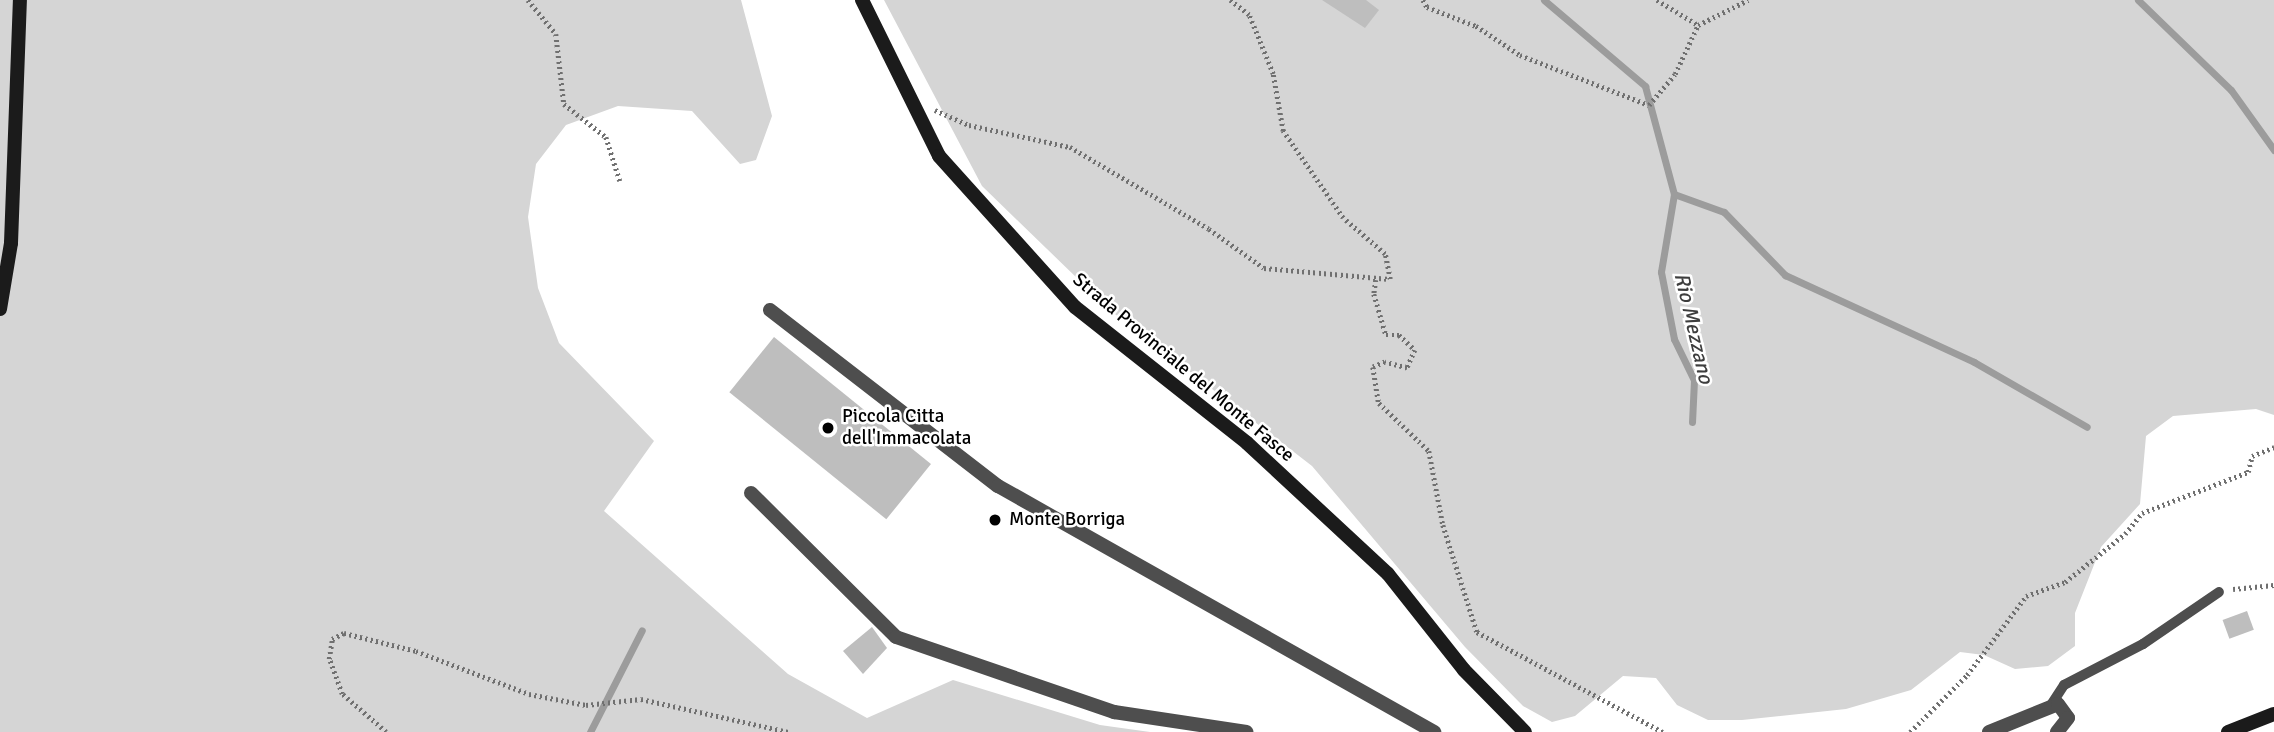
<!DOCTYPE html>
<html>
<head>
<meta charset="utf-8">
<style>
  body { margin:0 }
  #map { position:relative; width:2274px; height:732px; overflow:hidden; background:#fff; font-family:Signika,sans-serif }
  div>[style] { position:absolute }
  .green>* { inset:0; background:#d5d5d5 }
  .stream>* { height:7px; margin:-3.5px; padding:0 3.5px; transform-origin:3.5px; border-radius:3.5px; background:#9c9c9c }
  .building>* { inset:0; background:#bebebe; transform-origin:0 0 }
  .path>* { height:4.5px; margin-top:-2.25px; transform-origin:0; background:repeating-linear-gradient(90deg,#707070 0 2px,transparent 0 5.5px) }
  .lane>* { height:10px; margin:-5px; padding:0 5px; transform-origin:5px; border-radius:5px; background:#4e4e4e }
  .street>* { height:14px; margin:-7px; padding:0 7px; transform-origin:7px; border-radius:7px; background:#4e4e4e }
  .secondary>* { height:14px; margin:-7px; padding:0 7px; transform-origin:7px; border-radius:7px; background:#1b1b1b }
  .dots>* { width:19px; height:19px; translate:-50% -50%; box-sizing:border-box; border:4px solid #fff; border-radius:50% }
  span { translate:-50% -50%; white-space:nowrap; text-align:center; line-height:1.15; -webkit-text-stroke:5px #fff; paint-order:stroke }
  .street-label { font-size:19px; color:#000 }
  .poi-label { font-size:19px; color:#000 }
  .left { translate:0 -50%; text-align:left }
  .water-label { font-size:21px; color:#3d3d3d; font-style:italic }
</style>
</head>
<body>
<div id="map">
  <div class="green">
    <i style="clip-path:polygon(0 0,741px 0,772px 116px,756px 160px,740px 164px,692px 111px,618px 106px,566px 125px,536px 164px,528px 217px,538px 288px,559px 343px,654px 441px,604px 511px,788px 674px,867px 718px,953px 680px,1100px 725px,1150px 732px,0 732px)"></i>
    <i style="clip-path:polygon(884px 0,2274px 0,2274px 415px,2256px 409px,2173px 416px,2146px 436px,2140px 504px,2101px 547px,2075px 613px,2075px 646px,2048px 666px,2015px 669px,1984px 655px,1960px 652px,1911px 690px,1846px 709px,1742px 720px,1708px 720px,1677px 705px,1656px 678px,1623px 676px,1575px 716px,1552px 722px,1523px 706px,1465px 647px,1312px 466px,1111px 311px,982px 186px)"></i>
  </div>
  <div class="stream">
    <i style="left:1544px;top:0;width:133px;rotate:40.4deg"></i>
    <i style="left:1645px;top:86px;width:112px;rotate:75deg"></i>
    <i style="left:1674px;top:194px;width:79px;rotate:99.5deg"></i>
    <i style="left:1661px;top:272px;width:68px;rotate:79deg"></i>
    <i style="left:1674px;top:339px;width:46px;rotate:64deg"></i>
    <i style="left:1694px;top:380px;width:42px;rotate:92.7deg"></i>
    <i style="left:2138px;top:0;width:129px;rotate:44.1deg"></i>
    <i style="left:2231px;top:90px;width:74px;rotate:54.4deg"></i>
    <i style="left:1674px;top:194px;width:53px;rotate:19.8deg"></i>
    <i style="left:1724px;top:212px;width:88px;rotate:45.9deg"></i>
    <i style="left:1785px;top:275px;width:208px;rotate:24.7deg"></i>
    <i style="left:1974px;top:362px;width:130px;rotate:29.9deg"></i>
    <i style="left:590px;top:732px;width:114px;rotate:-63deg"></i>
  </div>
  <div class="building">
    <i style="clip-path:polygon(1322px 0,1366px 0,1379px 10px,1365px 28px)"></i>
    <i style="left:774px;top:337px;width:202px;height:71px;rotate:39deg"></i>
    <i style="left:2247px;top:611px;width:20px;height:26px;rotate:70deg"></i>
    <i style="clip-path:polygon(872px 627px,887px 648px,863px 674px,843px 651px)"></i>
  </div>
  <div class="path">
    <i style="left:528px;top:0;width:44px;rotate:50.5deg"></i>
    <i style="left:556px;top:34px;width:70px;rotate:83.5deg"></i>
    <i style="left:564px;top:104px;width:53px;rotate:38.2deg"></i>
    <i style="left:606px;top:137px;width:46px;rotate:72.3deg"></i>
    <i style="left:1423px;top:0;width:8px;rotate:60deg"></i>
    <i style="left:1427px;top:7px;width:53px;rotate:21.2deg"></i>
    <i style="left:1476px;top:26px;width:53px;rotate:33.4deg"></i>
    <i style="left:1520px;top:55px;width:138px;rotate:21.2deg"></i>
    <i style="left:1649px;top:105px;width:40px;rotate:-50deg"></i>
    <i style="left:1675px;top:74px;width:54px;rotate:-64.9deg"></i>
    <i style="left:1698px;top:25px;width:56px;rotate:-26.6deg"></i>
    <i style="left:1657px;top:0;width:48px;rotate:31.4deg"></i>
    <i style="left:935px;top:110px;width:37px;rotate:24deg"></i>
    <i style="left:969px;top:125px;width:103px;rotate:12.3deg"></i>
    <i style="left:1070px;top:147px;width:161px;rotate:30.5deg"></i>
    <i style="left:1209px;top:229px;width:67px;rotate:35.3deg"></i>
    <i style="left:1264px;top:268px;width:126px;rotate:5deg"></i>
    <i style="left:1390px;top:279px;width:25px;rotate:-101deg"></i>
    <i style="left:1385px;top:254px;width:55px;rotate:-139.4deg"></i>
    <i style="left:1343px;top:218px;width:106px;rotate:-124.6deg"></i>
    <i style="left:1283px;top:131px;width:58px;rotate:-100deg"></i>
    <i style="left:1273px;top:74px;width:64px;rotate:-112.1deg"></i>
    <i style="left:1249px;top:15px;width:24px;rotate:-142deg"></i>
    <i style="left:1376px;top:280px;width:14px;rotate:98deg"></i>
    <i style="left:1374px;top:294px;width:43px;rotate:73.7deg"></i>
    <i style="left:1386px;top:335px;width:13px"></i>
    <i style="left:1399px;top:335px;width:22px;rotate:43deg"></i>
    <i style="left:1415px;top:350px;width:20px;rotate:114deg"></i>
    <i style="left:1407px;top:368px;width:23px;rotate:-165deg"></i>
    <i style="left:1385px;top:362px;width:13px;rotate:157deg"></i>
    <i style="left:1373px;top:367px;width:36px;rotate:81deg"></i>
    <i style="left:1379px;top:403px;width:69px;rotate:43.8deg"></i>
    <i style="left:1429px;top:451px;width:75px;rotate:79.3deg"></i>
    <i style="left:1443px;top:525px;width:112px;rotate:72.4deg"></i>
    <i style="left:1477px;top:632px;width:211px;rotate:28.3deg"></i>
    <i style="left:2233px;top:589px;width:41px;rotate:-5.6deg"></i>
    <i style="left:386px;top:732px;width:58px;rotate:-139.2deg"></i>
    <i style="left:342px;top:694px;width:37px;rotate:-110deg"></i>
    <i style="left:329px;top:659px;width:20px;rotate:-81deg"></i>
    <i style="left:332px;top:639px;width:13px;rotate:-27deg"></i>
    <i style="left:344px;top:633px;width:74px;rotate:14deg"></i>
    <i style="left:416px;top:651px;width:121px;rotate:20.8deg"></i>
    <i style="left:529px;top:694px;width:58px;rotate:10.9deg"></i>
    <i style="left:586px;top:705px;width:55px;rotate:-6.2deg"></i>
    <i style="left:641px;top:699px;width:152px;rotate:12.6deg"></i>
    <i style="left:1910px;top:732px;width:81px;rotate:-45deg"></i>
    <i style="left:1967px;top:675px;width:99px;rotate:-53.2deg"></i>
    <i style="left:2026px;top:596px;width:41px;rotate:-19.7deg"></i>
    <i style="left:2065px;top:582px;width:77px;rotate:-38.7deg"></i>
    <i style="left:2125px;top:534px;width:27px;rotate:-51deg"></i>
    <i style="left:2142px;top:513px;width:114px;rotate:-21.1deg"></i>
    <i style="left:2248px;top:472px;width:16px;rotate:-76deg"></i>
    <i style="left:2252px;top:456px;width:24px;rotate:-22deg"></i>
  </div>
  <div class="lane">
    <i style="left:2051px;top:705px;width:24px;rotate:-57deg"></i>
    <i style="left:2064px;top:685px;width:89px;rotate:-27.4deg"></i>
    <i style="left:2143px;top:644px;width:92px;rotate:-34.4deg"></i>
  </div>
  <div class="street">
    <i style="left:770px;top:310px;width:288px;rotate:37.7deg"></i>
    <i style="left:998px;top:486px;width:501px;rotate:29.43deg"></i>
    <i style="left:751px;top:493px;width:204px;rotate:44.8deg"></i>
    <i style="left:896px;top:637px;width:231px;rotate:19deg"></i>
    <i style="left:1114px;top:712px;width:134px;rotate:8.6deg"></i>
    <i style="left:1989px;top:732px;width:74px;rotate:-22.1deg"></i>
    <i style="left:2058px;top:704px;width:17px;rotate:54deg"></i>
    <i style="left:2068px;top:718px;width:18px;rotate:128deg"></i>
  </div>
  <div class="secondary">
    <i style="left:862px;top:0;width:174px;rotate:63.7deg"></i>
    <i style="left:939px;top:156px;width:203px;rotate:48deg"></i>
    <i style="left:1075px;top:307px;width:219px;rotate:38.3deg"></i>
    <i style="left:1247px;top:443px;width:192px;rotate:42.9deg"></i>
    <i style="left:1388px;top:574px;width:122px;rotate:51.6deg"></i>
    <i style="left:1464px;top:670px;width:87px;rotate:45.5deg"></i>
    <i style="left:0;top:309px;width:67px;rotate:-80.5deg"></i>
    <i style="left:11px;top:243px;width:243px;rotate:-87.9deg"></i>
    <i style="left:2228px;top:732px;width:49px;rotate:-21.4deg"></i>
  </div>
  <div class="dots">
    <i style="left:828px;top:428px;background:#000"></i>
    <i style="left:995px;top:520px;background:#000"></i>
  </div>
  <div class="street-label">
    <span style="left:1183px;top:368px;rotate:40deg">Strada Provinciale del Monte Fasce</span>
  </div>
  <div class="poi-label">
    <span class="left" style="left:842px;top:428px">Piccola Citta<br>dell'Immacolata</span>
    <span class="left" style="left:1009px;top:520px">Monte Borriga</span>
  </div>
  <div class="water-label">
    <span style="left:1694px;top:328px;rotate:77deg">Rio Mezzano</span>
  </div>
</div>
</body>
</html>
